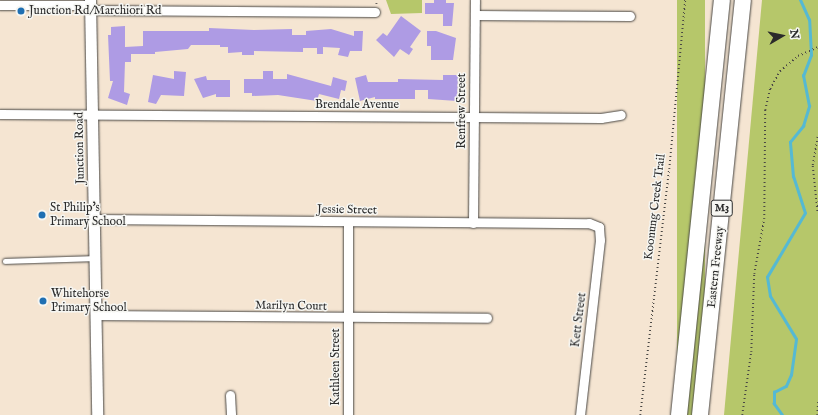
<!DOCTYPE html>
<html>
<head>
<meta charset="utf-8">
<style>
  body { margin:0 }
  #map { position:relative; width:818px; height:415px; overflow:hidden; background:#f5e5d2; font-family:"IM FELL English",serif }
  div>[style] { position:absolute }
  .green>* { inset:0; background:#b6c76a; transform-origin:0 0 }
  .stream>* { height:2.5px; margin:-1.25px; padding:0 1.25px; transform-origin:1.25px; border-radius:1.25px; background:#55b9d3 }
  .building>* { inset:0; background:#ae9be4 }
  .path>* { height:1.5px; margin-top:-0.75px; transform-origin:0; background:repeating-linear-gradient(90deg,#494744 0 1px,transparent 0 4px) }
  .roads { filter:drop-shadow(0 0 1px #494744) drop-shadow(0 0 1px #494744) }
  .service>* { height:4.5px; margin:-2.25px; padding:0 2.25px; transform-origin:2.25px; border-radius:2.25px; background:#fff }
  .minor>* { height:9px; margin:-4.5px; padding:0 4.5px; transform-origin:4.5px; border-radius:4.5px; background:#fff }
  .tertiary>* { height:11px; margin:-5.5px; padding:0 5.5px; transform-origin:5.5px; border-radius:5.5px; background:#fff }
  .motorway>* { height:16px; margin:-8px; padding:0 8px; transform-origin:8px; border-radius:8px; background:#fff }
  .dots>* { width:11px; height:11px; translate:-50% -50%; box-sizing:border-box; border:2px solid #f6f6f2; border-radius:50% }
  span { translate:-50% -50%; white-space:nowrap; text-align:center; line-height:1.15; -webkit-text-stroke:3px #f6f6f2; paint-order:stroke }
  .shield-label span { padding:1px 3px; background:#f6f6f2; border:1px solid; border-radius:3px; -webkit-text-stroke-width:0 }
  .shield-label { font-size:11px; color:#2b2b2b; font-weight:700 }
  .poi-label { font-size:12px; color:#2b2b2b }
  .left { translate:0 -50%; text-align:left }
  .street-label { font-size:12px; color:#2b2b2b }
  .north { position:absolute; left:762px; top:16px; width:40px; height:40px; -webkit-text-stroke:3px #f6f6f2; paint-order:stroke; rotate:81deg; font-size:11px; font-weight:700; line-height:16px; text-align:center; color:#2b2b2b }
  .north::after { content:''; display:block; margin:auto; width:14px; height:18px; background:#2b2b2b; clip-path:polygon(50% 0,100% 100%,50% 72%,0 100%) }
</style>
</head>
<body>
<div id="map">
  <div class="green">
    <i style="clip-path:polygon(386px 0,422px 0,422px 13px,391px 14px)"></i>
    <i style="left:677px;top:0;width:28px;height:417px"></i>
    <i style="clip-path:polygon(762px 0,818px 0,818px 415px,724px 415px)"></i>
  </div>
  <div class="stream">
    <i style="left:782px;top:415px;width:14px;rotate:-126deg"></i>
    <i style="left:774px;top:404px;width:12px;rotate:-90deg"></i>
    <i style="left:774px;top:392px;width:13px;rotate:-27deg"></i>
    <i style="left:786px;top:386px;width:12px;rotate:-66deg"></i>
    <i style="left:791px;top:375px;width:36px;rotate:-82deg"></i>
    <i style="left:796px;top:339px;width:50px;rotate:-121.2deg"></i>
    <i style="left:770px;top:296px;width:19px;rotate:-99deg"></i>
    <i style="left:767px;top:277px;width:74px;rotate:-59.3deg"></i>
    <i style="left:805px;top:213px;width:38px;rotate:-108deg"></i>
    <i style="left:793px;top:177px;width:35px;rotate:-95deg"></i>
    <i style="left:790px;top:142px;width:21px;rotate:-51deg"></i>
    <i style="left:803px;top:126px;width:21px;rotate:-73deg"></i>
    <i style="left:809px;top:106px;width:31px;rotate:-101deg"></i>
    <i style="left:803px;top:76px;width:22px;rotate:-69deg"></i>
    <i style="left:811px;top:55px;width:35px;rotate:-93deg"></i>
    <i style="left:809px;top:20px;width:22px;rotate:-114deg"></i>
  </div>
  <div class="building">
    <i style="clip-path:polygon(434px 0,446px 0,446px 3px,454px 3px,452px 26px,443px 26px,443px 14px,425px 14px,425px 3px,434px 3px)"></i>
    <i style="clip-path:polygon(401px 16px,421px 31px,410px 47px,413px 49px,409px 55px,400px 49px,394px 57px,376px 40px,383px 33px,387px 36px)"></i>
    <i style="clip-path:polygon(125px 26px,125px 47px,143px 46px,143px 31px,209px 31px,209px 28px,254px 30px,292px 29px,292px 35px,306px 35px,306px 31px,331px 29px,354px 36px,354px 31px,363px 31px,362px 51px,350px 51px,348px 57px,338px 55px,340px 48px,323px 47px,323px 54px,317px 54px,317px 48px,303px 48px,303px 52px,254px 51px,254px 55px,242px 55px,242px 52px,228px 53px,228px 47px,220px 47px,220px 45px,191px 45px,188px 49px,155px 52px,155px 54px,131px 54px,131px 62px,125px 62px,124px 92px,130px 94px,127px 105px,108px 98px,113px 81px,110px 81px,108px 35px,111px 35px,111px 27px)"></i>
    <i style="clip-path:polygon(427px 31px,436px 31px,456px 38px,453px 60px,431px 60px,431px 46px,427px 46px)"></i>
    <i style="clip-path:polygon(174px 71px,186px 72px,184px 96px,161px 95px,156px 104px,148px 102px,153px 75px,174px 79px)"></i>
    <i style="clip-path:polygon(263px 71px,273px 71px,273px 79px,287px 79px,287px 74px,331px 86px,333px 77px,347px 81px,345px 91px,341px 90px,339px 99px,319px 94px,317px 101px,278px 95px,252px 96px,252px 93px,244px 93px,244px 79px,263px 79px)"></i>
    <i style="clip-path:polygon(366px 75px,368px 82px,398px 82px,398px 79px,443px 80px,443px 75px,458px 75px,457px 101px,428px 99px,428px 90px,415px 90px,415px 99px,375px 99px,375px 97px,360px 101px,355px 78px)"></i>
    <i style="clip-path:polygon(206px 76px,207px 80px,230px 80px,230px 97px,216px 97px,216px 94px,203px 98px,194px 79px)"></i>
  </div>
  <div class="path">
    <i style="left:376px;top:4px;width:4px;rotate:-76deg"></i>
    <i style="left:818px;top:137px;width:29px;rotate:100deg"></i>
    <i style="left:813px;top:166px;width:48px;rotate:84.1deg"></i>
    <i style="left:640px;top:415px;width:248px;rotate:-83.3deg"></i>
    <i style="left:669px;top:169px;width:170px;rotate:-84.6deg"></i>
    <i style="left:742px;top:415px;width:64px;rotate:-81.9deg"></i>
    <i style="left:751px;top:352px;width:78px;rotate:-87.8deg"></i>
    <i style="left:754px;top:274px;width:56px;rotate:-79.7deg"></i>
    <i style="left:764px;top:219px;width:109px;rotate:-89.5deg"></i>
    <i style="left:765px;top:110px;width:22px;rotate:-77deg"></i>
    <i style="left:770px;top:89px;width:21px;rotate:-61deg"></i>
    <i style="left:780px;top:71px;width:23px;rotate:-40deg"></i>
    <i style="left:798px;top:56px;width:22px;rotate:-24deg"></i>
    <i style="left:817px;top:415px;width:13px;rotate:-86deg"></i>
  </div>
  <div class="roads">
    <div class="service">
      <i style="left:5px;top:261px;width:90px;rotate:-1.9deg"></i>
    </div>
    <div class="minor">
      <i style="left:0;top:5px;width:90px"></i>
      <i style="left:90px;top:10px;width:285px;rotate:0.4deg"></i>
      <i style="left:475px;top:15px;width:155px;rotate:0.4deg"></i>
      <i style="left:0;top:114px;width:601px;rotate:0.38deg"></i>
      <i style="left:601px;top:118px;width:20px;rotate:-9deg"></i>
      <i style="left:94px;top:219px;width:495px;rotate:0.5deg"></i>
      <i style="left:589px;top:223px;width:11px;rotate:22deg"></i>
      <i style="left:599px;top:227px;width:13px;rotate:86deg"></i>
      <i style="left:600px;top:240px;width:176px;rotate:96.5deg"></i>
      <i style="left:348px;top:222px;width:193px;rotate:90deg"></i>
      <i style="left:473px;top:223px;width:223px;rotate:-89.5deg"></i>
      <i style="left:95px;top:315px;width:392px;rotate:0.4deg"></i>
      <i style="left:230px;top:395px;width:20px;rotate:87deg"></i>
    </div>
    <div class="tertiary">
      <i style="left:90px;top:0;width:415px;rotate:89deg"></i>
    </div>
    <div class="motorway">
      <i style="left:679px;top:415px;width:417px;rotate:-84.1deg"></i>
      <i style="left:700px;top:415px;width:417px;rotate:-84.1deg"></i>
    </div>
  </div>
  <div class="dots">
    <i style="left:21px;top:11px;background:#1f6fb2"></i>
    <i style="left:42px;top:215px;background:#1f6fb2"></i>
    <i style="left:43px;top:301px;background:#1f6fb2"></i>
  </div>
  <div class="shield-label">
    <span style="left:722px;top:208px">M3</span>
  </div>
  <div class="poi-label">
    <span class="left" style="left:29px;top:11px">Junction Rd/Marchiori Rd</span>
    <span class="left" style="left:50px;top:215px">St Philip's<br>Primary School</span>
    <span class="left" style="left:51px;top:301px">Whitehorse<br>Primary School</span>
  </div>
  <div class="street-label">
    <span style="left:357px;top:105px">Brendale Avenue</span>
    <span style="left:462px;top:111px;rotate:-90deg">Renfrew Street</span>
    <span style="left:80px;top:148px;rotate:-91deg">Junction Road</span>
    <span style="left:655px;top:207px;rotate:-83deg">Koonung Creek Trail</span>
    <span style="left:347px;top:210px;rotate:1deg">Jessie Street</span>
    <span style="left:716px;top:267px;rotate:-84deg">Eastern Freeway</span>
    <span style="left:291px;top:306px;rotate:1deg">Marilyn Court</span>
    <span style="left:579px;top:320px;rotate:-83deg">Kett Street</span>
    <span style="left:336px;top:367px;rotate:-90deg">Kathleen Street</span>
  </div>
  <div class="north">N</div>
</div>
</body>
</html>
